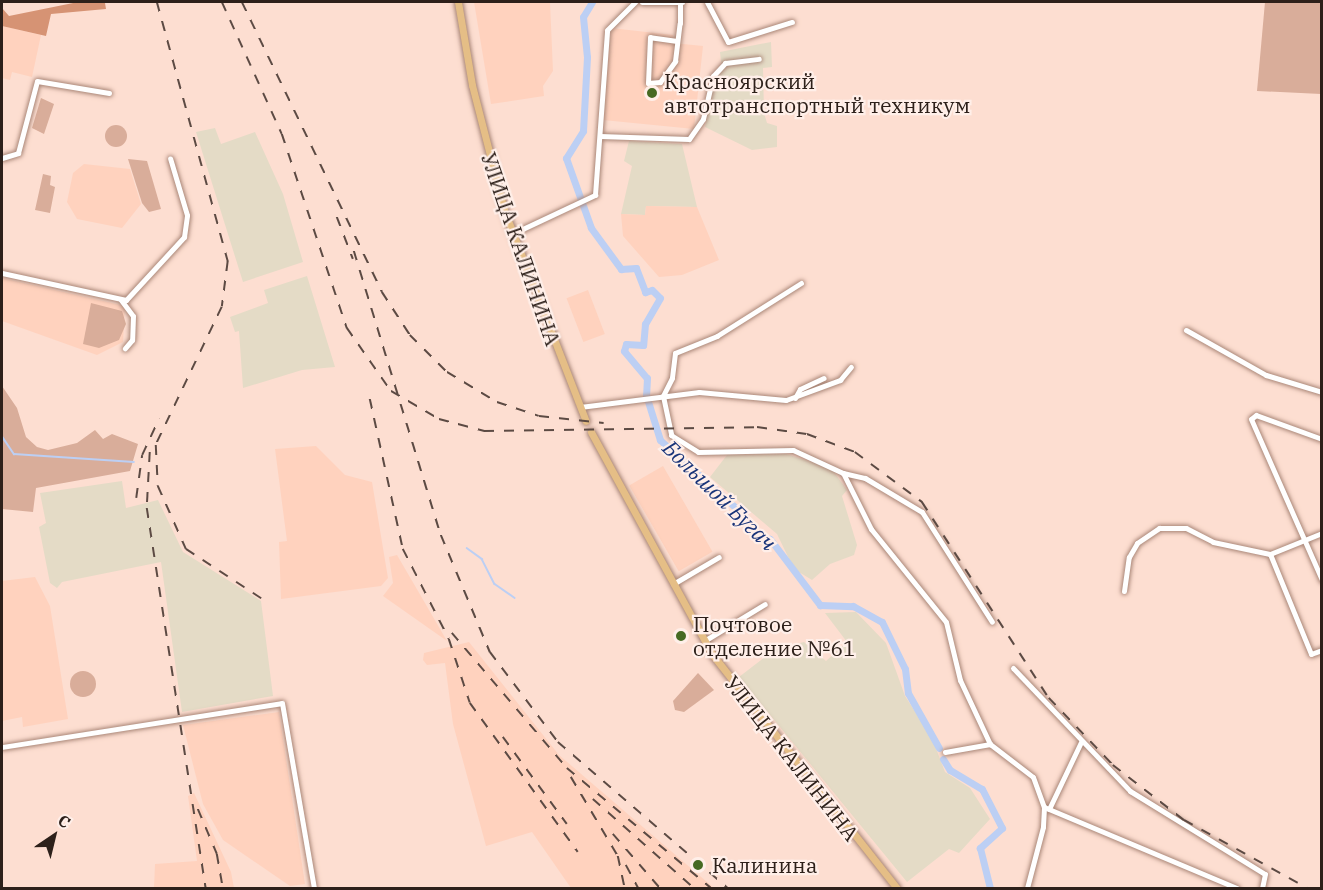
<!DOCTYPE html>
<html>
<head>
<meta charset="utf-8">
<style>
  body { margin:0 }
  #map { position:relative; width:1323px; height:890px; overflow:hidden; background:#fdded1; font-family:"IBM Plex Serif",serif }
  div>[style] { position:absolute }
  .commercial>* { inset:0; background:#e4dbc6 }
  .built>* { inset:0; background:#ffd2be; transform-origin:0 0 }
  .green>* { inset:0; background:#d9ad9a }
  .round { border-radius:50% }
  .forest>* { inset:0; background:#d69374 }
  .stream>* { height:1.5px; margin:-0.75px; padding:0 0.75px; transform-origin:0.75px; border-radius:0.75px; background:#bccff4 }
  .river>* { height:7px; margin:-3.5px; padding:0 3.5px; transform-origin:3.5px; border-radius:3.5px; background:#bccff4 }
  .roads { filter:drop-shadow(0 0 2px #aa8778) drop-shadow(0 0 2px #aa8778) }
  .minor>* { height:5px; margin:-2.5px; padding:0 2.5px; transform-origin:2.5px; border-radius:2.5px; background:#fff }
  .major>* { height:7px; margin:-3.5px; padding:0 3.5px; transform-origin:3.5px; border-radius:3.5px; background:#e5be86 }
  .rail>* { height:1.5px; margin-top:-0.75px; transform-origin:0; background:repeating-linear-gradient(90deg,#5c4a43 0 10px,transparent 0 20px) }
  .dots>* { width:16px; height:16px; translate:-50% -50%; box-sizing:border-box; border:3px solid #ffefe9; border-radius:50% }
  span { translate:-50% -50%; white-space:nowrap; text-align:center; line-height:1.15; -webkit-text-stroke:4.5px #ffefe9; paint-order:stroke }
  .poi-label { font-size:21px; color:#2d201a }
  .left { translate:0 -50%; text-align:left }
  .street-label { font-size:21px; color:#2d201a }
  .water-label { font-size:22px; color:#193479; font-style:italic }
  .frame { position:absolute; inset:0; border:3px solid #2d201a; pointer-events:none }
  .north { position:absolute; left:24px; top:806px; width:60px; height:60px; -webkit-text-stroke:4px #ffefe9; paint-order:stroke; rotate:35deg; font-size:16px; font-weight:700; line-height:24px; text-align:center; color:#2d201a }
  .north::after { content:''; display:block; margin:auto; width:21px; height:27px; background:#2d201a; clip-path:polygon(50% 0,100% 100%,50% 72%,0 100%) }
</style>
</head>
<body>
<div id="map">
  <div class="commercial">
    <i style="clip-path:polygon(771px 42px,772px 67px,763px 68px,764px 113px,767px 123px,777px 126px,777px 147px,752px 150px,705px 127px,713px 82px,722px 71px,720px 52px)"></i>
    <i style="clip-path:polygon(215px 128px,221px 144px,255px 132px,283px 194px,303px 262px,243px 282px,196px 132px)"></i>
    <i style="clip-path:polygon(629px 141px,682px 144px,697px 207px,646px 206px,645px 215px,621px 214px,632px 166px,624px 161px)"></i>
    <i style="clip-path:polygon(307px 276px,335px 367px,302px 370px,243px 388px,239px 331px,235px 332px,230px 317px,268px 303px,264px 290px)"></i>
    <i style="clip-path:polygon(786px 454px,831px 468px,847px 490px,842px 496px,857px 545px,854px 555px,830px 564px,812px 580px,794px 569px,777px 534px,710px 477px,727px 455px)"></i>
    <i style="clip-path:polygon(122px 481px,126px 508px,158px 500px,183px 552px,261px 601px,273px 696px,182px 712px,161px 562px,62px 582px,57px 588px,50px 583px,39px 527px,46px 523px,40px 493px)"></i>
    <i style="clip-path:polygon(856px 612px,886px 643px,905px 696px,932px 738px,945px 772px,970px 788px,990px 819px,959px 853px,949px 849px,907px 882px,739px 677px,774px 650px,804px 642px,826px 661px,847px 642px,825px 613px)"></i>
  </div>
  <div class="built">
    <i style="clip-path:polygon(474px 2px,550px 2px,553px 71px,543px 86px,544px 96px,491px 104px)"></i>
    <i style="clip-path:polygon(2px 26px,41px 35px,32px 77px,12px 72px,10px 80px,2px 78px)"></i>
    <i style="clip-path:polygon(611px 28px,673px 35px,673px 43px,703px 46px,694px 129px,603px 120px)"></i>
    <i style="clip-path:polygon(84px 164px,130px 169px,141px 204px,122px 228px,77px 219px,67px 202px,73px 173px)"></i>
    <i style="clip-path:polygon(646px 206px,697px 207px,719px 260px,682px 275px,659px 277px,623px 236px,621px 214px,645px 215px)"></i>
    <i style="clip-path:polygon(2px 278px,125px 306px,123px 342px,97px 355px,2px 321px)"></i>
    <i style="left:588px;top:290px;width:47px;height:23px;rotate:69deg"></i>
    <i style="clip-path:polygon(316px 446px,345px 475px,372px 482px,388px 578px,381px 586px,281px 599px,279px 542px,287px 541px,275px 449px)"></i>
    <i style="left:663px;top:466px;width:99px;height:39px;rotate:60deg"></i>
    <i style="clip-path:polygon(397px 555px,418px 591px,447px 641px,383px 596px,393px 583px,389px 557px)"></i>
    <i style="clip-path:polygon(35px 577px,50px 606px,68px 719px,23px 727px,22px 717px,2px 721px,2px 581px)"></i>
    <i style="clip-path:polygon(469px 642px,559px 755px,714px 888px,571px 888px,532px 832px,486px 846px,453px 724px,445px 663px,427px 665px,423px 660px,424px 653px)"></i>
    <i style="clip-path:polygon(279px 712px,305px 884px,290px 886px,223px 840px,203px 804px,183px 725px)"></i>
    <i style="clip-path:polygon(194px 793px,231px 872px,234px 888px,154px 888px,155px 864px,197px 861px,188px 796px)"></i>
  </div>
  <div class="green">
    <i style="clip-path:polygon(1265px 2px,1321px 2px,1321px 94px,1257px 91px)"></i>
    <i style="clip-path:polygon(41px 98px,54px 104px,44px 134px,32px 128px)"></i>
    <i class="round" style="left:105px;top:125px;width:22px;height:22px"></i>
    <i style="clip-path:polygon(128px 159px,147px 161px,161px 209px,149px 212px,142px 203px)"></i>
    <i style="clip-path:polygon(43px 174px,51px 176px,50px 185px,55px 187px,50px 213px,35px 210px)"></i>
    <i style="clip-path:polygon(91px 303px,122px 311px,126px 324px,119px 340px,99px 348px,83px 344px)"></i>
    <i style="clip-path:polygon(2px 386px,17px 408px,26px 437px,37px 447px,48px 450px,77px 443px,95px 430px,103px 439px,112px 434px,138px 444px,130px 471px,36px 488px,33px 512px,2px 509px)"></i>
    <i class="round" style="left:70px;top:671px;width:26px;height:26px"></i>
    <i style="clip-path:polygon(698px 673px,714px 690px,684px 712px,675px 710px,673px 701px)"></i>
  </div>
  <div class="forest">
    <i style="clip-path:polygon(78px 2px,105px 3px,106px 9px,51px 14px,46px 36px,2px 26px,2px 8px,9px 16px)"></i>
  </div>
  <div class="stream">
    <i style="left:2px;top:436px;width:22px;rotate:56deg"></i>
    <i style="left:14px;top:454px;width:120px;rotate:3.8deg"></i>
    <i style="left:467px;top:548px;width:19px;rotate:36deg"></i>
    <i style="left:482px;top:559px;width:28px;rotate:63deg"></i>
    <i style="left:495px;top:584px;width:24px;rotate:35deg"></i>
  </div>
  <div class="river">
    <i style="left:592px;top:2px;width:17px;rotate:121deg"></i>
    <i style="left:583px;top:17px;width:40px;rotate:84.3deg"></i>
    <i style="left:587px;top:57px;width:74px;rotate:93.1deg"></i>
    <i style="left:583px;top:131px;width:32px;rotate:122deg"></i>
    <i style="left:566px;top:158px;width:74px;rotate:70.3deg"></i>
    <i style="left:591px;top:228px;width:51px;rotate:53.8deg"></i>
    <i style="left:621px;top:269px;width:15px;rotate:-4deg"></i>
    <i style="left:636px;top:268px;width:26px;rotate:69deg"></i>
    <i style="left:645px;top:292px;width:7px;rotate:-16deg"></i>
    <i style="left:652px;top:290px;width:11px;rotate:45deg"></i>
    <i style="left:660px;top:298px;width:30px;rotate:120deg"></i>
    <i style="left:645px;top:324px;width:21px;rotate:95deg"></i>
    <i style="left:643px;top:345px;width:17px;rotate:-177deg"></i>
    <i style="left:626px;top:344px;width:7px;rotate:106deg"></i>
    <i style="left:624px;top:351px;width:35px;rotate:50deg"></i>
    <i style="left:647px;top:378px;width:17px;rotate:93deg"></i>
    <i style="left:646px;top:395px;width:47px;rotate:72.7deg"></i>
    <i style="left:660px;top:440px;width:113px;rotate:41.8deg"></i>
    <i style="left:744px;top:515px;width:20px;rotate:60deg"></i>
    <i style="left:754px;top:532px;width:17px;rotate:24deg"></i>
    <i style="left:770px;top:539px;width:83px;rotate:52.9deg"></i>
    <i style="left:820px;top:605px;width:33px;rotate:2deg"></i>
    <i style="left:853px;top:606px;width:33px;rotate:29deg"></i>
    <i style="left:882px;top:622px;width:52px;rotate:63.9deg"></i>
    <i style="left:905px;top:669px;width:24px;rotate:83deg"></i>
    <i style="left:908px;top:693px;width:63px;rotate:60.6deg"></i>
    <i style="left:943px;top:759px;width:13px;rotate:58deg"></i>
    <i style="left:950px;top:770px;width:37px;rotate:31deg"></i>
    <i style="left:982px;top:789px;width:44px;rotate:62.9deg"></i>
    <i style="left:1002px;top:828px;width:30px;rotate:138deg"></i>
    <i style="left:980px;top:848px;width:41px;rotate:76deg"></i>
  </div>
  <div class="roads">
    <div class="minor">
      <i style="left:642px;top:2px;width:40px"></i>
      <i style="left:707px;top:2px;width:45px;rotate:62.3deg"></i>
      <i style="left:728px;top:42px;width:67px;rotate:-17.4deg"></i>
      <i style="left:677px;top:41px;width:27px;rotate:-172deg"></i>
      <i style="left:650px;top:37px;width:46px;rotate:92.5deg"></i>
      <i style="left:648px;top:83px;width:12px;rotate:-5deg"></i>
      <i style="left:660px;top:82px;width:26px;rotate:-54deg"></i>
      <i style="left:675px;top:61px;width:38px;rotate:-83deg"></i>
      <i style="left:680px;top:23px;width:18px;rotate:-90deg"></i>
      <i style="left:600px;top:136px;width:89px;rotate:1.9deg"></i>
      <i style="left:689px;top:139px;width:24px;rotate:-55deg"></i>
      <i style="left:703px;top:119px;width:44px;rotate:-76.9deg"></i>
      <i style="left:713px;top:76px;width:18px;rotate:-47deg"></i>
      <i style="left:725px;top:63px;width:34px;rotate:-7deg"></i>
      <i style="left:2px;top:158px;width:17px;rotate:-17deg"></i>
      <i style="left:18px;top:153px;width:74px;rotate:-75.2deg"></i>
      <i style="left:37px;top:81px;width:73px;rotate:9.5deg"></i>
      <i style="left:512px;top:234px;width:92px;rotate:-25.2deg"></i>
      <i style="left:595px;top:195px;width:165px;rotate:-85.8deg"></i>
      <i style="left:607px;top:30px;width:40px;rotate:-45deg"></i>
      <i style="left:2px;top:273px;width:127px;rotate:12.3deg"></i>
      <i style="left:126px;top:300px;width:86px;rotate:-47.4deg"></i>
      <i style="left:184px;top:237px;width:22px;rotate:-82deg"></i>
      <i style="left:187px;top:215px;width:59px;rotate:-106.6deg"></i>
      <i style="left:801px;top:283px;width:99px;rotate:147.8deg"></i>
      <i style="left:717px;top:336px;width:45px;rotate:158deg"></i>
      <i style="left:675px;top:353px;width:25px;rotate:97deg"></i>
      <i style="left:672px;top:378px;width:20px;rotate:117deg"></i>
      <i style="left:663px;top:396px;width:40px;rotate:78deg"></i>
      <i style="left:671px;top:435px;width:32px;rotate:32deg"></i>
      <i style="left:698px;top:452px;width:95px;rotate:-1.2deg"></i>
      <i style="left:793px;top:450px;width:55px;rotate:24.7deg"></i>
      <i style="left:843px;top:473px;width:63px;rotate:63.4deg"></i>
      <i style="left:871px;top:529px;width:119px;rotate:51.1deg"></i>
      <i style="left:946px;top:622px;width:60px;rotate:76.4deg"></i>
      <i style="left:960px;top:680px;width:71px;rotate:64.9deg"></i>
      <i style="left:121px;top:300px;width:20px;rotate:53deg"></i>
      <i style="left:133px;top:316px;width:24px;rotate:92deg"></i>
      <i style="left:132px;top:340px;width:11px;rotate:131deg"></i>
      <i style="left:1186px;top:330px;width:92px;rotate:29.4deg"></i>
      <i style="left:1266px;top:375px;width:59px;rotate:16.9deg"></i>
      <i style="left:795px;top:398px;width:10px;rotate:-61deg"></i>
      <i style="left:800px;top:389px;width:26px;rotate:-25deg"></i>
      <i style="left:580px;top:407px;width:120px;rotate:-7.2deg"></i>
      <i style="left:699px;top:392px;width:87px;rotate:5.3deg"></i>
      <i style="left:786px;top:400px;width:58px;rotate:-20.3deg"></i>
      <i style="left:840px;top:380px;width:17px;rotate:-50deg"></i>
      <i style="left:1322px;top:439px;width:70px;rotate:-160deg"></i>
      <i style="left:1256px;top:415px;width:6px;rotate:141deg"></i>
      <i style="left:1251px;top:419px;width:176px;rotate:66.2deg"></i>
      <i style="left:843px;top:473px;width:23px;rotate:13deg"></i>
      <i style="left:865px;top:478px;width:66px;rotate:30.8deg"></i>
      <i style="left:922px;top:512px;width:130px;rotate:57.5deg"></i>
      <i style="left:1270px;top:554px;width:108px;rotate:67.7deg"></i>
      <i style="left:1311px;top:654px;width:12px;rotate:-20deg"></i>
      <i style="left:673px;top:584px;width:53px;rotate:-30.4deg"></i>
      <i style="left:1124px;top:591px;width:34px;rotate:-82deg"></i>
      <i style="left:1129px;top:557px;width:16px;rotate:-60deg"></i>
      <i style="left:1137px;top:543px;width:27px;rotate:-34deg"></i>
      <i style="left:1159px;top:528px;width:27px"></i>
      <i style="left:1186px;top:528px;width:30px;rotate:27deg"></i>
      <i style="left:1213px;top:542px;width:58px;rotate:11.9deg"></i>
      <i style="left:1270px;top:554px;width:56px;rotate:-22deg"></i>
      <i style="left:704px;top:641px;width:71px;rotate:-31.2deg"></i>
      <i style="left:1013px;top:668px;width:170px;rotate:46.4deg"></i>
      <i style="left:1130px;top:791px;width:158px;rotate:31.6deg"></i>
      <i style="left:1265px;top:874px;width:14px;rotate:102deg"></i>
      <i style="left:2px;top:747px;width:283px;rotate:-8.9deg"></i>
      <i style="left:282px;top:703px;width:188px;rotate:80.2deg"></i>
      <i style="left:945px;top:752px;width:46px;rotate:-10.1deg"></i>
      <i style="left:990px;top:744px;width:54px;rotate:37.5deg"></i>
      <i style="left:1033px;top:777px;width:32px;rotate:70deg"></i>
      <i style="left:1044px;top:807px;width:20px;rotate:93deg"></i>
      <i style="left:1043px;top:827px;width:63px;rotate:104.7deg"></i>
      <i style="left:1044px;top:807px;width:209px;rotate:22.8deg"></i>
      <i style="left:1049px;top:809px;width:74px;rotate:-64.5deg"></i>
    </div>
    <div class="major">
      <i style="left:458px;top:2px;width:84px;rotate:80.4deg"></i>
      <i style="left:472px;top:85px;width:129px;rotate:75.6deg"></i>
      <i style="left:504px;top:210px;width:226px;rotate:68.8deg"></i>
      <i style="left:591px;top:432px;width:253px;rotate:61.4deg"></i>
      <i style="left:712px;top:654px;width:298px;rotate:51.7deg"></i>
    </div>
  </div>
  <div class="rail">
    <i style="left:157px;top:2px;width:269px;rotate:74.7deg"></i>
    <i style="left:228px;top:261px;width:46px;rotate:97.4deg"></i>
    <i style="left:222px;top:307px;width:153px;rotate:115.6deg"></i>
    <i style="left:156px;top:445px;width:41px;rotate:87.2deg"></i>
    <i style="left:158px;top:486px;width:69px;rotate:66deg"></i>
    <i style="left:186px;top:549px;width:90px;rotate:33.2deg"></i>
    <i style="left:222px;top:2px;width:145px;rotate:65.6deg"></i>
    <i style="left:282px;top:134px;width:205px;rotate:71.5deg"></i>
    <i style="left:347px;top:328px;width:77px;rotate:55.1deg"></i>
    <i style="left:391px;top:391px;width:56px;rotate:30.3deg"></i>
    <i style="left:439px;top:419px;width:47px;rotate:14.9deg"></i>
    <i style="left:484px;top:431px;width:273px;rotate:-0.8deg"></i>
    <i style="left:757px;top:427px;width:50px;rotate:8deg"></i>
    <i style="left:807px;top:434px;width:51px;rotate:20.6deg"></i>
    <i style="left:855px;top:452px;width:84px;rotate:36.7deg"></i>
    <i style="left:922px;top:502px;width:234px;rotate:57.1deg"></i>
    <i style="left:1049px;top:698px;width:93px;rotate:46.3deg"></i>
    <i style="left:1113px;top:765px;width:90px;rotate:37.8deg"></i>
    <i style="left:1184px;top:820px;width:141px;rotate:28.9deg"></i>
    <i style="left:242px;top:2px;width:322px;rotate:64.2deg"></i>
    <i style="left:382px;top:292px;width:51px;rotate:56.9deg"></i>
    <i style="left:410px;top:335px;width:52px;rotate:45deg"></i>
    <i style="left:447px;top:372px;width:58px;rotate:31deg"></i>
    <i style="left:497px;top:402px;width:44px;rotate:18.4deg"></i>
    <i style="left:539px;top:416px;width:65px;rotate:6.1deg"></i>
    <i style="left:337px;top:217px;width:45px;rotate:69.1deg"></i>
    <i style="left:354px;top:251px;width:297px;rotate:73deg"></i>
    <i style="left:441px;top:535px;width:127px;rotate:67.3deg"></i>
    <i style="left:490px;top:652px;width:113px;rotate:52.9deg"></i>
    <i style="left:558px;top:742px;width:224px;rotate:40.7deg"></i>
    <i style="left:370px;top:399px;width:154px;rotate:77.6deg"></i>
    <i style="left:403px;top:549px;width:101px;rotate:62.9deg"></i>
    <i style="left:449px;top:639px;width:67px;rotate:71.8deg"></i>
    <i style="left:470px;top:703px;width:184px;rotate:54.1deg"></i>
    <i style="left:150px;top:452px;width:56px;rotate:93.1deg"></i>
    <i style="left:147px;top:508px;width:385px;rotate:81.2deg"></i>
    <i style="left:136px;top:498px;width:43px;rotate:-82.1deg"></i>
    <i style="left:142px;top:455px;width:40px;rotate:-65deg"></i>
    <i style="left:452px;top:633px;width:177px;rotate:49.6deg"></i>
    <i style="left:567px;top:768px;width:187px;rotate:39.8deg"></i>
    <i style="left:503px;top:737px;width:108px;rotate:53.7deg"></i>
    <i style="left:571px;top:777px;width:92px;rotate:59.3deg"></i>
    <i style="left:618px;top:856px;width:33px;rotate:78deg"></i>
    <i style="left:593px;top:799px;width:135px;rotate:41.4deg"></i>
    <i style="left:198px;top:809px;width:49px;rotate:67.1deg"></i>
    <i style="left:217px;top:854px;width:35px;rotate:80deg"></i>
    <i style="left:613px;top:834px;width:72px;rotate:49deg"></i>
    <i style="left:626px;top:865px;width:26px;rotate:62deg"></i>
  </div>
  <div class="dots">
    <i style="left:652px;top:93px;background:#466a23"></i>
    <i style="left:681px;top:636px;background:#466a23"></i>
    <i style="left:698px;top:865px;background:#466a23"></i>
  </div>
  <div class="poi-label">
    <span class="left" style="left:664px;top:93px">Красноярский<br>автотранспортный техникум</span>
    <span class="left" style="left:693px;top:636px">Почтовое<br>отделение №61</span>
    <span class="left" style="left:712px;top:865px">Калинина</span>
  </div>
  <div class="street-label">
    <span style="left:521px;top:249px;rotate:71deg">УЛИЦА КАЛИНИНА</span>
    <span style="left:792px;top:758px;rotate:52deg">УЛИЦА КАЛИНИНА</span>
  </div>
  <div class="water-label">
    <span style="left:720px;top:495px;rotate:44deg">Большой Бугач</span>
  </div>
  <div class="frame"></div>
  <div class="north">С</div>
</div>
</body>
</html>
